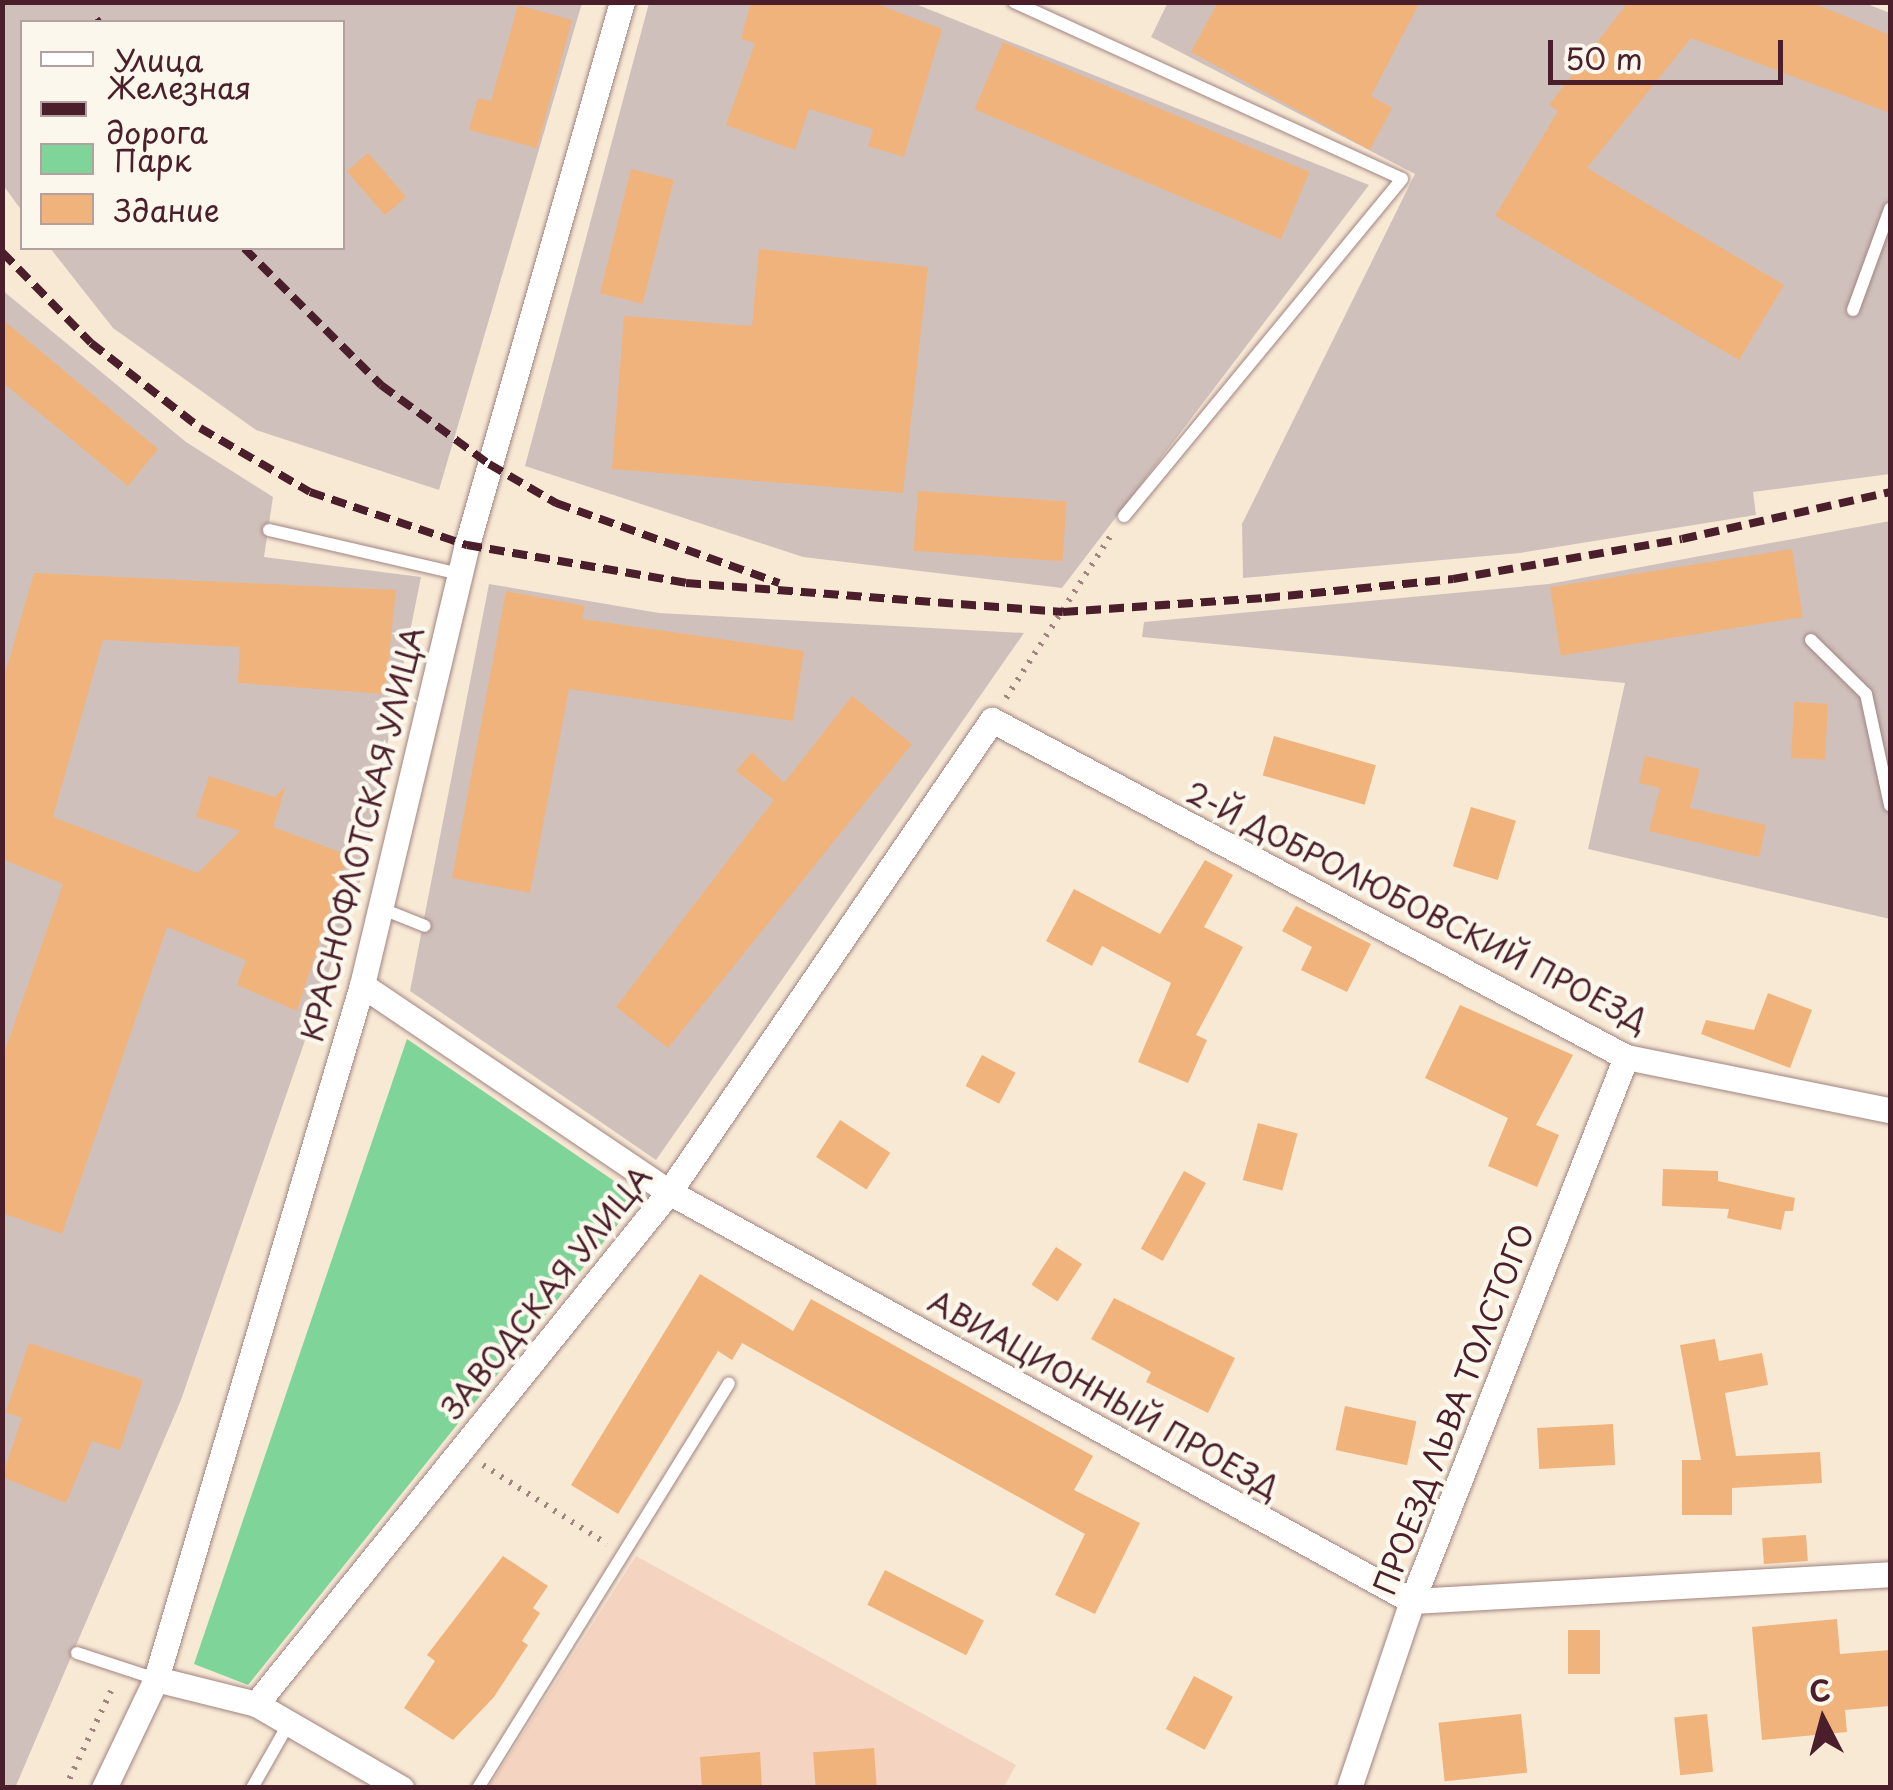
<!DOCTYPE html>
<html>
<head>
<meta charset="utf-8">
<style>
  body { margin:0 }
  #map { position:relative; width:1893px; height:1790px; overflow:hidden; background:#f8e9d5; font-family:"Playpen Sans",sans-serif }
  div>[style] { position:absolute }
  .built>* { inset:0; background:#f4d3c0 }
  .industrial>* { inset:0; background:#d0c0bc }
  .green>* { inset:0; background:#7ed499 }
  .building>* { inset:0; background:#f0b37b; transform-origin:0 0 }
  .path>* { height:6px; margin-top:-3px; transform-origin:0; background:repeating-linear-gradient(90deg,#a18480 0 2.5px,transparent 0 10.5px) }
  .roads { filter:drop-shadow(0 0 2px #a18480) drop-shadow(0 0 2px #a18480) }
  .lane>* { height:12px; margin:-6px; padding:0 6px; transform-origin:6px; border-radius:6px; background:#fff }
  .street>* { height:25px; margin:-12.5px; padding:0 12.5px; transform-origin:12.5px; border-radius:12.5px; background:#fff }
  .rail>* { height:8px; margin-top:-4px; transform-origin:0; background:repeating-linear-gradient(90deg,#4a1f2b 0 15px,transparent 0 23px) }
  span { translate:-50% -50%; white-space:nowrap; text-align:center; line-height:1.15; -webkit-text-stroke:9px #fbf7ec; paint-order:stroke }
  .street-label { font-size:30px; color:#4a1f2b }
  .frame { position:absolute; inset:0; border:5px solid #4a1f2b; pointer-events:none }
  .legend { position:absolute; left:20px; top:20px; width:325px; height:230px; box-sizing:border-box; background:#fbf7ec; border:2px solid #b4a19f; margin:0; padding:12px 18px; list-style:none; font-size:30px; color:#4a1f2b }
  .legend li { display:flex; align-items:center; gap:20px; height:50px }
  .legend b { width:50px; border:2px solid #b4a19f }
  .north { position:absolute; left:1773px; top:1670px; width:100px; height:100px; -webkit-text-stroke:8px #fbf7ec; paint-order:stroke; rotate:354deg; font-size:28px; font-weight:700; line-height:40px; text-align:center; color:#4a1f2b }
  .north::after { content:''; display:block; margin:auto; width:35px; height:45px; background:#4a1f2b; clip-path:polygon(50% 0,100% 100%,50% 72%,0 100%) }
  .scale { position:absolute; left:1548px; top:40px; width:235px; height:45px; box-sizing:border-box; border:5px solid #4a1f2b; border-top:0; padding-left:12px; font-size:30px; line-height:35px; white-space:nowrap; color:#4a1f2b; -webkit-text-stroke:8px #fbf7ec; paint-order:stroke }
</style>
</head>
<body>
<div id="map">
  <div class="built">
    <i style="clip-path:polygon(636px 1556px,1016px 1765px,1003px 1788px,488px 1788px)"></i>
  </div>
  <div class="industrial">
    <i style="clip-path:polygon(1168px 2px,1862px 2px,1890px 13px,1890px 474px,1753px 492px,1756px 515px,1520px 553px,1243px 578px,1242px 524px,1415px 174px,1151px 37px)"></i>
    <i style="clip-path:polygon(3px 3px,582px 3px,439px 490px,256px 430px,113px 328px,50px 248px,342px 248px,342px 22px,22px 22px,22px 211px,3px 185px)"></i>
    <i style="clip-path:polygon(649px 3px,913px 3px,1369px 185px,1062px 588px,803px 557px,525px 466px)"></i>
    <i style="clip-path:polygon(2px 290px,186px 442px,273px 497px,264px 557px,421px 577px,360px 881px,181px 1400px,15px 1788px,2px 1787px)"></i>
    <i style="clip-path:polygon(1890px 521px,1890px 919px,1588px 849px,1625px 683px,1142px 637px,1144px 622px,1549px 584px)"></i>
    <i style="clip-path:polygon(489px 584px,659px 613px,1024px 633px,656px 1160px,410px 991px)"></i>
  </div>
  <div class="green">
    <i style="clip-path:polygon(407px 1039px,639px 1198px,248px 1685px,194px 1664px)"></i>
  </div>
  <div class="building">
    <i style="clip-path:polygon(751px 2px,872px 2px,942px 29px,904px 157px,868px 146px,873px 129px,809px 109px,795px 150px,726px 125px,755px 43px,741px 39px)"></i>
    <i style="clip-path:polygon(1218px 2px,1420px 2px,1371px 96px,1392px 108px,1370px 150px,1191px 52px)"></i>
    <i style="clip-path:polygon(1628px 2px,1811px 2px,1890px 35px,1890px 113px,1691px 38px,1587px 168px,1784px 285px,1739px 360px,1495px 216px,1558px 111px,1549px 105px)"></i>
    <i style="clip-path:polygon(518px 5px,572px 20px,537px 148px,469px 130px,478px 98px,491px 101px)"></i>
    <i style="left:1003px;top:42px;width:333px;height:73px;rotate:23deg"></i>
    <i style="left:368px;top:153px;width:58px;height:28px;rotate:49deg"></i>
    <i style="left:631px;top:169px;width:44px;height:128px;rotate:14deg"></i>
    <i style="clip-path:polygon(759px 249px,928px 267px,903px 493px,612px 469px,624px 316px,752px 326px)"></i>
    <i style="clip-path:polygon(2px 319px,158px 449px,128px 486px,2px 382px)"></i>
    <i style="left:918px;top:491px;width:149px;height:60px;rotate:4deg"></i>
    <i style="left:1792px;top:549px;width:69px;height:245px;rotate:81deg"></i>
    <i style="clip-path:polygon(34px 573px,396px 590px,385px 694px,238px 683px,240px 647px,103px 640px,53px 817px,198px 873px,240px 831px,196px 817px,209px 776px,275px 797px,286px 786px,273px 827px,348px 855px,297px 1011px,237px 985px,246px 960px,167px 927px,62px 1234px,2px 1213px,2px 1059px,63px 884px,2px 859px,2px 684px)"></i>
    <i style="clip-path:polygon(506px 591px,585px 606px,582px 619px,804px 651px,793px 721px,569px 689px,530px 893px,452px 878px)"></i>
    <i style="clip-path:polygon(852px 696px,912px 744px,668px 1048px,616px 1007px,774px 800px,736px 771px,752px 752px,784px 783px)"></i>
    <i style="left:1794px;top:702px;width:34px;height:56px;rotate:3deg"></i>
    <i style="left:1274px;top:736px;width:106px;height:41px;rotate:16deg"></i>
    <i style="clip-path:polygon(1645px 756px,1700px 769px,1690px 808px,1766px 825px,1759px 857px,1649px 831px,1660px 788px,1639px 783px)"></i>
    <i style="left:1471px;top:807px;width:47px;height:62px;rotate:17deg"></i>
    <i style="clip-path:polygon(1205px 860px,1233px 875px,1204px 927px,1243px 947px,1196px 1035px,1207px 1040px,1188px 1083px,1138px 1062px,1171px 983px,1102px 946px,1092px 966px,1046px 941px,1074px 889px,1160px 934px)"></i>
    <i style="clip-path:polygon(1296px 906px,1371px 944px,1347px 992px,1301px 970px,1312px 947px,1282px 931px)"></i>
    <i style="clip-path:polygon(1768px 993px,1812px 1010px,1790px 1068px,1701px 1034px,1706px 1020px,1754px 1030px)"></i>
    <i style="clip-path:polygon(1460px 1005px,1573px 1055px,1536px 1125px,1559px 1135px,1537px 1187px,1488px 1166px,1508px 1118px,1425px 1078px)"></i>
    <i style="left:982px;top:1055px;width:38px;height:35px;rotate:28deg"></i>
    <i style="left:840px;top:1120px;width:60px;height:44px;rotate:33deg"></i>
    <i style="left:1258px;top:1123px;width:41px;height:59px;rotate:15deg"></i>
    <i style="clip-path:polygon(1663px 1169px,1718px 1171px,1718px 1181px,1795px 1198px,1793px 1211px,1785px 1211px,1781px 1230px,1727px 1218px,1729px 1209px,1662px 1206px)"></i>
    <i style="left:1184px;top:1171px;width:25px;height:89px;rotate:29deg"></i>
    <i style="left:1056px;top:1247px;width:31px;height:45px;rotate:33deg"></i>
    <i style="clip-path:polygon(700px 1274px,793px 1331px,811px 1299px,1093px 1456px,1074px 1490px,1140px 1523px,1095px 1614px,1055px 1595px,1085px 1534px,742px 1343px,732px 1360px,718px 1351px,618px 1514px,571px 1485px)"></i>
    <i style="clip-path:polygon(1114px 1298px,1235px 1358px,1208px 1413px,1146px 1382px,1151px 1372px,1091px 1339px)"></i>
    <i style="clip-path:polygon(1715px 1339px,1719px 1361px,1762px 1353px,1768px 1385px,1725px 1393px,1736px 1456px,1820px 1452px,1822px 1483px,1732px 1488px,1732px 1515px,1682px 1515px,1682px 1460px,1701px 1460px,1680px 1345px)"></i>
    <i style="clip-path:polygon(29px 1343px,143px 1380px,120px 1450px,92px 1441px,66px 1503px,2px 1477px,22px 1418px,6px 1412px)"></i>
    <i style="left:1345px;top:1406px;width:73px;height:45px;rotate:12deg"></i>
    <i style="left:1613px;top:1424px;width:41px;height:76px;rotate:87deg"></i>
    <i style="left:1806px;top:1535px;width:26px;height:44px;rotate:86deg"></i>
    <i style="clip-path:polygon(503px 1556px,548px 1586px,533px 1608px,540px 1613px,522px 1641px,528px 1645px,494px 1697px,453px 1740px,404px 1708px,435px 1661px,427px 1655px)"></i>
    <i style="left:885px;top:1570px;width:111px;height:39px;rotate:27deg"></i>
    <i style="clip-path:polygon(1837px 1619px,1840px 1654px,1890px 1650px,1890px 1706px,1845px 1710px,1847px 1732px,1762px 1740px,1752px 1627px)"></i>
    <i style="left:1568px;top:1630px;width:32px;height:44px"></i>
    <i style="left:1194px;top:1676px;width:44px;height:60px;rotate:28deg"></i>
    <i style="left:1521px;top:1714px;width:59px;height:83px;rotate:84deg"></i>
    <i style="left:1707px;top:1714px;width:58px;height:33px;rotate:84deg"></i>
    <i style="left:874px;top:1748px;width:40px;height:61px;rotate:86deg"></i>
    <i style="clip-path:polygon(760px 1752px,762px 1788px,702px 1788px,700px 1757px)"></i>
  </div>
  <div class="path">
    <i style="left:1006px;top:698px;width:197px;rotate:-57.2deg"></i>
    <i style="left:483px;top:1465px;width:147px;rotate:32.5deg"></i>
    <i style="left:65px;top:1788px;width:114px;rotate:-64.6deg"></i>
  </div>
  <div class="roads">
    <div class="lane">
      <i style="left:1014px;top:2px;width:426px;rotate:24.5deg"></i>
      <i style="left:1402px;top:179px;width:437px;rotate:129.5deg"></i>
      <i style="left:1853px;top:310px;width:108px;rotate:-69.9deg"></i>
      <i style="left:269px;top:530px;width:196px;rotate:13deg"></i>
      <i style="left:1811px;top:640px;width:77px;rotate:44.5deg"></i>
      <i style="left:1866px;top:694px;width:114px;rotate:77.8deg"></i>
      <i style="left:380px;top:908px;width:48px;rotate:21.8deg"></i>
      <i style="left:77px;top:1653px;width:83px;rotate:18.2deg"></i>
      <i style="left:252px;top:1788px;width:73px;rotate:-60.3deg"></i>
      <i style="left:478px;top:1788px;width:476px;rotate:-58.2deg"></i>
    </div>
    <div class="street">
      <i style="left:362px;top:985px;width:370px;rotate:34deg"></i>
      <i style="left:669px;top:1192px;width:848px;rotate:28.83deg"></i>
      <i style="left:1412px;top:1601px;width:479px;rotate:-3.2deg"></i>
      <i style="left:156px;top:1679px;width:103px;rotate:14deg"></i>
      <i style="left:256px;top:1704px;width:658px;rotate:-51.11deg"></i>
      <i style="left:669px;top:1192px;width:572px;rotate:-55.62deg"></i>
      <i style="left:992px;top:720px;width:718px;rotate:27.99deg"></i>
      <i style="left:1626px;top:1057px;width:269px;rotate:11.4deg"></i>
      <i style="left:256px;top:1704px;width:168px;rotate:30.1deg"></i>
      <i style="left:104px;top:1788px;width:121px;rotate:-64.5deg"></i>
      <i style="left:156px;top:1679px;width:724px;rotate:-73.47deg"></i>
      <i style="left:362px;top:985px;width:452px;rotate:-76.6deg"></i>
      <i style="left:467px;top:545px;width:565px;rotate:-74.07deg"></i>
      <i style="left:1349px;top:1788px;width:197px;rotate:-71.4deg"></i>
      <i style="left:1412px;top:1601px;width:585px;rotate:-68.53deg"></i>
    </div>
  </div>
  <div class="rail">
    <i style="left:96px;top:19px;width:4px;rotate:56deg"></i>
    <i style="left:244px;top:248px;width:194px;rotate:45deg"></i>
    <i style="left:381px;top:385px;width:134px;rotate:36.2deg"></i>
    <i style="left:489px;top:464px;width:78px;rotate:30.2deg"></i>
    <i style="left:556px;top:503px;width:237px;rotate:19.7deg"></i>
    <i style="left:2px;top:252px;width:127px;rotate:45.6deg"></i>
    <i style="left:91px;top:343px;width:138px;rotate:37.9deg"></i>
    <i style="left:200px;top:428px;width:127px;rotate:30.2deg"></i>
    <i style="left:310px;top:492px;width:166px;rotate:18.7deg"></i>
    <i style="left:467px;top:545px;width:222px;rotate:9.8deg"></i>
    <i style="left:686px;top:583px;width:378px;rotate:4.4deg"></i>
    <i style="left:1063px;top:612px;width:202px;rotate:-4deg"></i>
    <i style="left:1265px;top:598px;width:189px;rotate:-5.8deg"></i>
    <i style="left:1453px;top:579px;width:232px;rotate:-9.9deg"></i>
    <i style="left:1682px;top:539px;width:213px;rotate:-12.7deg"></i>
  </div>
  <div class="street-label">
    <span style="left:362px;top:834px;rotate:-76deg">КРАСНОФЛОТСКАЯ УЛИЦА</span>
    <span style="left:1417px;top:906px;rotate:27deg">2-Й ДОБРОЛЮБОВСКИЙ ПРОЕЗД</span>
    <span style="left:546px;top:1292px;rotate:-51deg">ЗАВОДСКАЯ УЛИЦА</span>
    <span style="left:1104px;top:1394px;rotate:29deg">АВИАЦИОННЫЙ ПРОЕЗД</span>
    <span style="left:1453px;top:1409px;rotate:-69deg">ПРОЕЗД ЛЬВА ТОЛСТОГО</span>
  </div>
  <div class="frame"></div>
  <ul class="legend">
  <li><b style="height:12px;background:#fff"></b>Улица</li>
  <li><b style="height:12px;background:#4a1f2b"></b>Железная дорога</li>
  <li><b style="height:28px;background:#7ed499"></b>Парк</li>
  <li><b style="height:28px;background:#f0b37b"></b>Здание</li>
  </ul>
  <div class="north">С</div>
  <div class="scale">50 m</div>
</div>
</body>
</html>
